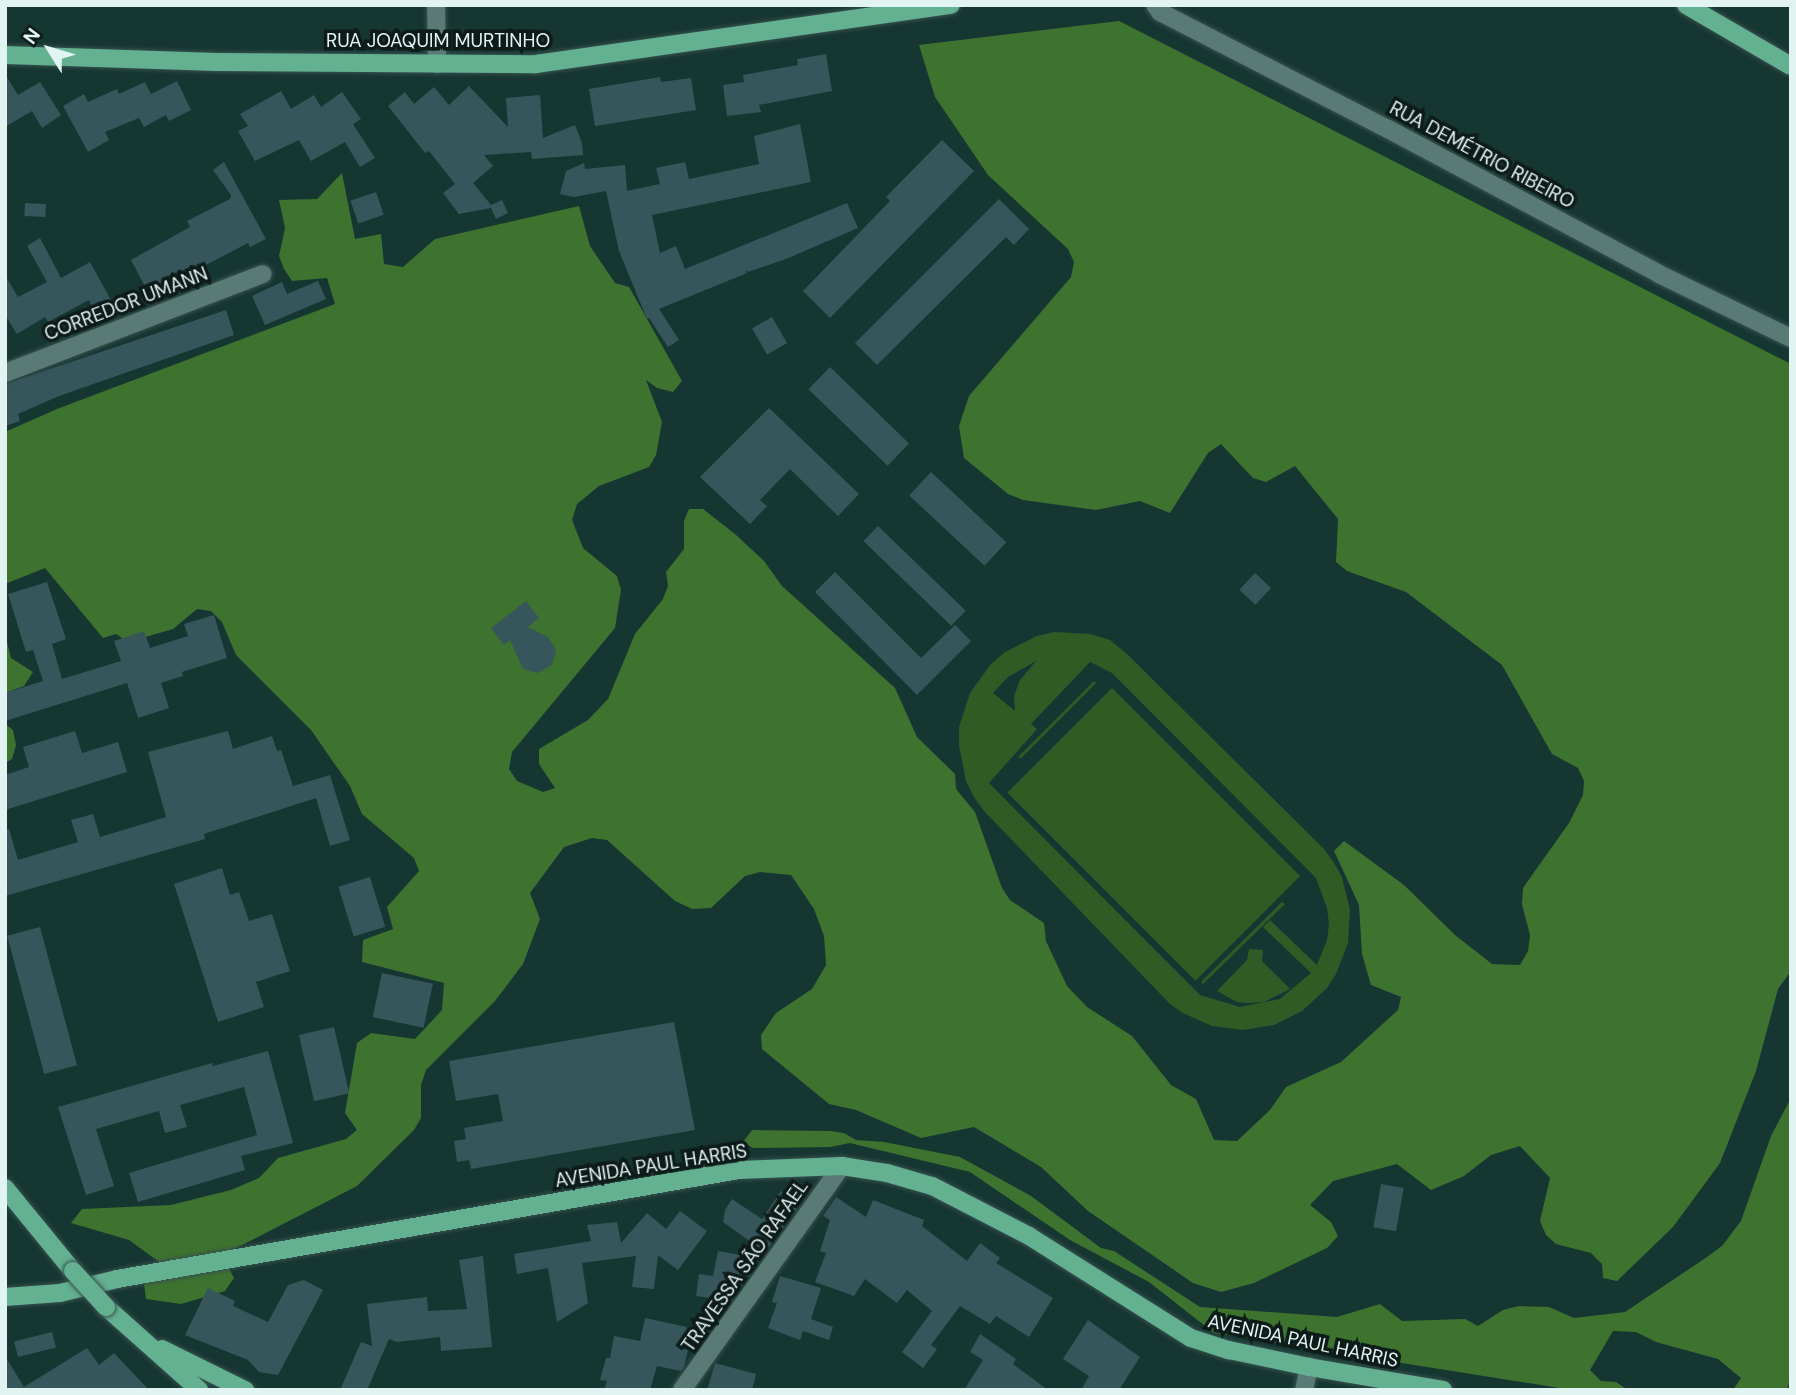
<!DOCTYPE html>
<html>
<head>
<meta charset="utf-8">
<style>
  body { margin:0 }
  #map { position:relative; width:1796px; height:1395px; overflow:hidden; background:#163632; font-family:"DM Sans",sans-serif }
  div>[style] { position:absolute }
  .green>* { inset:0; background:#305b25; transform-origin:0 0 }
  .forest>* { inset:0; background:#3d732f }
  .building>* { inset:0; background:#36565b; transform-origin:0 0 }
  .roads { filter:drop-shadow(0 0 2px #36514e) drop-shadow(0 0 2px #36514e) }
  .minor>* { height:18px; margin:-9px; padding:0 9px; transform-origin:9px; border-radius:9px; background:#597a75 }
  .major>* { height:18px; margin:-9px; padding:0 9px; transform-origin:9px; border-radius:9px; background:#64b192 }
  .bridges { filter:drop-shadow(0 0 2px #36514e) drop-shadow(0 0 2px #36514e) }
  .major-bridge>* { height:18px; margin:-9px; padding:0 9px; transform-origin:9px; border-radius:9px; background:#64b192 }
  span { translate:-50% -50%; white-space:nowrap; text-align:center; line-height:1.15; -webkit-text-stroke:7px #0d1b19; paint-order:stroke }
  .street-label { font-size:19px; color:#e2f4f1 }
  .frame { position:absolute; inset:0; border:7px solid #e2f4f1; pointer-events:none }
  .north { position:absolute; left:14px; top:14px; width:70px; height:70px; -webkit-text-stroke:5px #0d1b19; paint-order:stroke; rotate:307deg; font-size:19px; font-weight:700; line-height:28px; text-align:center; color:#e2f4f1 }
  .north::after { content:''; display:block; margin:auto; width:24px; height:32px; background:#e2f4f1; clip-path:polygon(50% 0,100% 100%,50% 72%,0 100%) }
</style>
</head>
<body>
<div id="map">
  <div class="green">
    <i style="clip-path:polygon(evenodd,1054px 632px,1090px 634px,1110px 640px,1127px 654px,1324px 849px,1334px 863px,1342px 877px,1350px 910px,1348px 943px,1336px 974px,1327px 988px,1302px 1011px,1274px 1025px,1243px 1030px,1212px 1026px,1183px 1013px,1170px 1004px,984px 811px,974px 797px,966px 781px,959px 745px,959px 727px,970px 693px,991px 664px,1005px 652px,1037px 636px,1054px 632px,1036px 661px,1020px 680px,1014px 696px,1015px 711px,993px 693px,1008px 677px,1036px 661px,1054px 632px,1090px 662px,1112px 673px,1316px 878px,1327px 908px,1329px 924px,1327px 940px,1317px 965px,1270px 920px,1263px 927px,1311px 973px,1280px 999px,1240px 1007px,1200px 995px,989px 783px,1037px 729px,1031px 724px,1090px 662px)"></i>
    <i style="left:1094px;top:681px;width:3px;height:107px;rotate:45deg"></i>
    <i style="left:1112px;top:688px;width:266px;height:148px;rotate:45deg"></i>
    <i style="clip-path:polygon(1282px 902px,1285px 904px,1203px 984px,1201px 982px)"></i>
    <i style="clip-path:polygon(1249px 949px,1263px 950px,1262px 961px,1290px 989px,1264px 1002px,1249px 1003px,1237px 1002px,1217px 991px,1247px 960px)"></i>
  </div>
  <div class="forest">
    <i style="clip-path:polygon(1119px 21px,1791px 364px,1791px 971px,1778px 989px,1756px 1071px,1720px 1163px,1673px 1227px,1617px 1281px,1603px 1278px,1602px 1264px,1591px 1253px,1556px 1244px,1546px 1235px,1540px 1221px,1550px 1178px,1520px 1146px,1491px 1155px,1464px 1176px,1431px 1190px,1397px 1164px,1333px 1181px,1310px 1205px,1331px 1222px,1338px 1236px,1327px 1248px,1254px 1283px,1221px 1292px,1193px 1283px,1088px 1211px,1041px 1167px,974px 1127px,921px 1138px,856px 1110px,829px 1104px,762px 1049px,761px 1035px,776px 1013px,812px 989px,826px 965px,824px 936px,814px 909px,791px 875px,760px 872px,745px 876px,711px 908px,692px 909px,675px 901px,607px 840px,592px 838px,564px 847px,530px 893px,540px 919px,523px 964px,495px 1001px,426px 1070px,421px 1085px,421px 1118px,414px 1130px,357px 1186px,217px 1258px,226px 1263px,234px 1278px,225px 1291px,181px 1304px,146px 1299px,144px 1284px,166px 1267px,129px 1240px,71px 1223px,82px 1209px,171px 1205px,231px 1190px,259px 1178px,278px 1158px,346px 1139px,357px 1130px,345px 1113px,357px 1043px,371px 1033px,415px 1039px,442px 1010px,444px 983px,362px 962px,363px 940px,393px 929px,387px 907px,419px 871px,414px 858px,362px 814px,350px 786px,311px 730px,236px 655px,222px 622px,211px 611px,197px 609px,173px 629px,128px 642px,116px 634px,103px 638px,45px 568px,5px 584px,5px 432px,57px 409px,335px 304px,327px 278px,292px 281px,284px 269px,279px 256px,285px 228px,279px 200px,317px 199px,342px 173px,355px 239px,381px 234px,384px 264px,403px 267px,435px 239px,579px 206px,590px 246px,615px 283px,629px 287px,682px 381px,673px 392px,657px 388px,646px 380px,662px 422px,656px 455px,649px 467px,599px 486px,577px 504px,572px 520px,583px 548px,617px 576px,621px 590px,615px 628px,512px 752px,509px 769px,517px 781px,543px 792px,555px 788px,539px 764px,539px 749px,588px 720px,608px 699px,635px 634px,663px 599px,668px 586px,666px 572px,684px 549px,684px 521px,689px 509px,703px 509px,735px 534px,764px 561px,782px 586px,895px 688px,917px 737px,955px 774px,956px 789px,975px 812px,1002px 888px,1010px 900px,1044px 923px,1046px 941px,1067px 986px,1087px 1007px,1132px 1036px,1171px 1085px,1196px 1099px,1214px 1140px,1237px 1141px,1270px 1110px,1286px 1087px,1341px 1062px,1398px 1010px,1401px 997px,1371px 985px,1362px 954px,1359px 905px,1334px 851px,1344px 841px,1404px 885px,1455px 935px,1492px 964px,1520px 965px,1528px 951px,1530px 935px,1522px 904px,1523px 888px,1569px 823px,1583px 795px,1584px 781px,1578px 768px,1552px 754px,1502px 665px,1406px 592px,1347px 571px,1336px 562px,1338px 519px,1295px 466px,1266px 482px,1253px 478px,1221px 444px,1208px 453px,1170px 513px,1140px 501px,1096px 510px,1023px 500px,1008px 494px,964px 458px,959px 426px,969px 396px,1071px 277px,1074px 262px,1068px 249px,988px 175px,935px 97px,919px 45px)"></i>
    <i style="clip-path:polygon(5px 634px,11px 658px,33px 672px,24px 686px,5px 693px)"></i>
    <i style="clip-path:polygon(5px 724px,13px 730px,16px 745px,12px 759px,5px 763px)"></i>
    <i style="clip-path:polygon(1791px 1098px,1791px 1374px,1787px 1390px,1733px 1390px,1741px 1378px,1718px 1359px,1656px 1342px,1636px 1332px,1613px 1331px,1590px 1370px,1601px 1381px,1616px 1382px,1628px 1390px,1572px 1390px,1214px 1333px,1149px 1282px,1070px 1240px,970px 1172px,850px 1143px,830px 1147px,753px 1148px,743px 1142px,752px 1130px,830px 1131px,844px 1133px,856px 1140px,884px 1142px,960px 1157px,1031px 1196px,1101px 1248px,1114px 1251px,1200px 1307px,1337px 1317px,1380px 1304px,1402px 1321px,1465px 1319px,1478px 1326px,1503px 1310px,1519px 1306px,1549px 1307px,1574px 1318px,1625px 1312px,1707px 1257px,1722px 1246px,1741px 1221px,1771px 1136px)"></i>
  </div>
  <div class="building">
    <i style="clip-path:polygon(826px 54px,832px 91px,759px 105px,761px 112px,727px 116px,723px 85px,744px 82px,743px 75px,798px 65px,797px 59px)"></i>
    <i style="clip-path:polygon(5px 74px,18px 95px,40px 82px,61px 115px,42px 128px,32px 111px,5px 127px)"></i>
    <i style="clip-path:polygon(660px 77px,661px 82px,691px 78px,696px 110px,595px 126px,589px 89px)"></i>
    <i style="clip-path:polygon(177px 81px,191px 110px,169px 121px,166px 115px,144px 127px,139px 118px,105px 132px,109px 140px,88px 152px,63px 106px,84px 94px,88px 102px,117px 89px,119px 94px,145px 82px,151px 94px)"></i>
    <i style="clip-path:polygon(469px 86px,508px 127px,506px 98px,540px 95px,543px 138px,575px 125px,582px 143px,583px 155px,532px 159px,531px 152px,484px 155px,493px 166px,473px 183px,491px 205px,502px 200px,508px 213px,496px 219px,491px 208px,459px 214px,443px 193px,455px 184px,429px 151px,425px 153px,388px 106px,405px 92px,414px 104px,434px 87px,449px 105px)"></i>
    <i style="clip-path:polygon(281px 91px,291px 109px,314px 95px,321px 107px,342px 92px,361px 119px,353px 124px,375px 158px,360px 167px,345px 142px,311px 161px,299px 140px,255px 161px,238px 131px,248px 126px,240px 114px)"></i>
    <i style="clip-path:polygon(800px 124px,811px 182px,652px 215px,660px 253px,676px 246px,685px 269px,847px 203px,858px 228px,786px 259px,748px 272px,745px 270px,747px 273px,659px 309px,679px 340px,668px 347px,649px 318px,647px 319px,619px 251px,606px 191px,574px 197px,560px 194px,566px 171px,584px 163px,585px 169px,625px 165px,627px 191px,660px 184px,656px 168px,685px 162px,689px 179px,759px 164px,754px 136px)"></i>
    <i style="clip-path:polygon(942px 140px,974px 171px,830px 318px,803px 291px,890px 201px,886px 197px)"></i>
    <i style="clip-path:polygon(224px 162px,266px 239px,250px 247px,248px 243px,204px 266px,206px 269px,149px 294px,131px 260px,190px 227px,187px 221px,230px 199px,231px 195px,213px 170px)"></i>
    <i style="left:376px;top:192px;width:24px;height:27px;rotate:71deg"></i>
    <i style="clip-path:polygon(999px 199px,1029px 229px,1014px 245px,1006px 237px,877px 365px,855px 343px)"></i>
    <i style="left:25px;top:203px;width:21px;height:13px;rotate:3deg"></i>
    <i style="clip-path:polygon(40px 238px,61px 278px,90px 262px,112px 302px,94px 312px,89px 300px,48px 322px,45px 317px,17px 334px,5px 315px,5px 275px,18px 297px,47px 282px,27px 246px)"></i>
    <i style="clip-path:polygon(318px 281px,326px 299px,265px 325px,252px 296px,282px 282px,287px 294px)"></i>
    <i style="clip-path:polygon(226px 310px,234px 335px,59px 396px,18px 414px,20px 421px,5px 426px,5px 384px)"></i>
    <i style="left:772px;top:317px;width:30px;height:23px;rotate:60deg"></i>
    <i style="left:830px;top:367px;width:110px;height:31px;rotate:44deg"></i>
    <i style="clip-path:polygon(769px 408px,859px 494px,838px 516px,790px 469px,760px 500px,767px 506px,750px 524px,700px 477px)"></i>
    <i style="left:931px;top:472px;width:103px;height:32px;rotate:43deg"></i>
    <i style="left:878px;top:526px;width:122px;height:21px;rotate:44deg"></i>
    <i style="clip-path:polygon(835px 572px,921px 658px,955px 625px,971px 641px,917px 695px,815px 592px)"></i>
    <i style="left:1255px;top:573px;width:22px;height:23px;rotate:43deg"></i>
    <i style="clip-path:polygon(47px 582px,66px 639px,52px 644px,62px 679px,121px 661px,114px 641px,144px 631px,150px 648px,188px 636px,184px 624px,214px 615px,227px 658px,182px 672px,183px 676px,161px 683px,169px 708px,138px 718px,127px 683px,5px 721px,5px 693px,43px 681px,33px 650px,26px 652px,8px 594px)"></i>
    <i style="clip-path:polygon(526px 601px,539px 618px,528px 627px,548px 637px,556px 650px,552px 665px,538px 673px,523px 669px,510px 640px,504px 645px,491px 628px)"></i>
    <i style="clip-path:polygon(75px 731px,82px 753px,118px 742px,127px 772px,5px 810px,5px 775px,29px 767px,23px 747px)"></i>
    <i style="clip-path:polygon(228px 731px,233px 749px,272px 736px,277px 751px,281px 750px,293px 786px,330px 775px,350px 840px,330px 846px,316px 798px,204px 834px,205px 839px,5px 896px,5px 830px,9px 829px,18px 860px,78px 842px,71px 820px,93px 814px,100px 837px,166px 817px,148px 752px)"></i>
    <i style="clip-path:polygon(222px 868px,230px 895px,239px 892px,249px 921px,272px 914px,290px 971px,256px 982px,264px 1007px,218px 1022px,174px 884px)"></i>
    <i style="left:370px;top:877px;width:52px;height:33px;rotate:73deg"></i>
    <i style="left:40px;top:927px;width:143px;height:34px;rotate:75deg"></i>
    <i style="left:382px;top:973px;width:52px;height:45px;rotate:12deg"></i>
    <i style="clip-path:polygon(674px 1022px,695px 1130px,471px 1169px,469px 1160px,457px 1162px,454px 1141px,466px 1139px,464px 1128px,503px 1121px,498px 1094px,456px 1101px,449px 1061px)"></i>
    <i style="left:334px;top:1027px;width:68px;height:36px;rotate:77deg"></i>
    <i style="clip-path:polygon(268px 1051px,293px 1143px,241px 1156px,245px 1170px,138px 1202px,129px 1173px,257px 1135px,244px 1087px,180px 1105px,187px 1127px,165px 1133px,159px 1111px,96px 1129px,114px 1186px,86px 1195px,58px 1107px,212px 1063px,213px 1066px)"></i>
    <i style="left:1381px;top:1184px;width:23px;height:44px;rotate:10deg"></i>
    <i style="clip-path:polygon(781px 1191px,800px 1205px,765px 1252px,723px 1222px,725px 1210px,732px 1199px,762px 1219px)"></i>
    <i style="clip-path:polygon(836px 1197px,866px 1217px,873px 1200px,924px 1220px,922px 1226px,967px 1261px,980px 1243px,1000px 1258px,996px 1263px,1053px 1298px,1029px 1337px,996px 1316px,990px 1324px,960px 1306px,931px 1345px,937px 1349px,923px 1368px,902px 1352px,932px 1311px,907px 1290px,897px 1303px,865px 1279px,854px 1296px,815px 1282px,826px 1253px,820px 1251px,830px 1220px,823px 1216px)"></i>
    <i style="clip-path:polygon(680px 1211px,707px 1231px,678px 1270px,658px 1255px,654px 1289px,632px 1287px,636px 1256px,582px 1263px,588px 1303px,557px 1322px,548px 1268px,517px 1274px,514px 1254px,591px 1241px,587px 1225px,617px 1222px,621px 1243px,647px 1213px,666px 1229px)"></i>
    <i style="clip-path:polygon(718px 1251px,752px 1257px,748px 1277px,729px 1274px,726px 1300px,696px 1296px,699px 1274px,713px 1276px)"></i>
    <i style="clip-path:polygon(483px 1256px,492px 1347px,441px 1351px,440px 1337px,397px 1342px,389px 1339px,367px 1390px,340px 1390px,361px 1342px,372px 1346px,367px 1304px,427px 1297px,428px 1311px,467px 1309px,459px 1260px)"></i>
    <i style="clip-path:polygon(780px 1276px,821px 1288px,811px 1319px,833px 1327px,829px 1340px,803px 1331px,800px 1340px,768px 1328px,777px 1303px,772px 1302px)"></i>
    <i style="clip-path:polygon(304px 1280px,323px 1290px,278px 1375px,259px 1372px,248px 1360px,185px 1335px,208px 1288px,235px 1301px,233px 1306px,268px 1322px,288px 1285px)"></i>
    <i style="clip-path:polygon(645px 1318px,687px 1327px,682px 1349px,688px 1350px,684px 1367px,681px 1371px,657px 1366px,650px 1390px,604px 1390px,607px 1381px,600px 1380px,606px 1358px,610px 1358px,614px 1336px,640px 1341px)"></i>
    <i style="clip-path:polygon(1088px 1320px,1140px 1357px,1119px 1390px,1081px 1390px,1089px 1376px,1063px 1359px)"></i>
    <i style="left:52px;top:1332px;width:16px;height:39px;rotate:76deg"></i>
    <i style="clip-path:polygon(980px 1334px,1016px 1359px,1013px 1364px,1048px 1390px,964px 1390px,983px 1360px,970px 1352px)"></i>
    <i style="clip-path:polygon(87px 1348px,99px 1365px,114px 1353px,149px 1390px,5px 1390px,5px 1356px,24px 1387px)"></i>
    <i style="clip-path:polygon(715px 1363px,756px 1374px,752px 1390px,707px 1390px)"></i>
  </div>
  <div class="roads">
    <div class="minor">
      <i style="left:436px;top:5px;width:59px;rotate:89deg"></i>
      <i style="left:1155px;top:5px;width:9px;rotate:54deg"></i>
      <i style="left:1160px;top:12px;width:256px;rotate:27.2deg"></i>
      <i style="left:1388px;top:129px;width:307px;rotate:28.1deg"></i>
      <i style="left:1659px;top:274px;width:147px;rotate:25.9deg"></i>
      <i style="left:5px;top:373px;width:276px;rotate:-21deg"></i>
      <i style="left:682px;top:1390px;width:275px;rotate:-54.5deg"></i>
      <i style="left:1304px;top:1390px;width:24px;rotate:-78deg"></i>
    </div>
    <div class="major">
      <i style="left:1686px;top:5px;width:121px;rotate:30.2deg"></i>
      <i style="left:5px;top:55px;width:212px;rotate:1.9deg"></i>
      <i style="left:217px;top:62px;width:319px;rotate:0.4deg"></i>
      <i style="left:536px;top:64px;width:419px;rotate:-8.1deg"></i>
      <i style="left:5px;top:1188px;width:107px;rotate:50.7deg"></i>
      <i style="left:5px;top:1297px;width:55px;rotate:-4.2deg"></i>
      <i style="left:60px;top:1293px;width:59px;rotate:-13.8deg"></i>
      <i style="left:117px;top:1279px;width:631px;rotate:-9.94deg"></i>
      <i style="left:739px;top:1170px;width:103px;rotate:-2.2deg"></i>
      <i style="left:842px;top:1166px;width:46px;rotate:8.8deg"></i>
      <i style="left:887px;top:1173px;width:47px;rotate:16.1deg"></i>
      <i style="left:932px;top:1186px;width:109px;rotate:27.3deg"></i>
      <i style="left:1029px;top:1236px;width:191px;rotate:32.2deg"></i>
      <i style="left:1191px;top:1338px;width:40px;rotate:18deg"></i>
      <i style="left:1229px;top:1350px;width:82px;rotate:12deg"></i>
      <i style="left:1309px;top:1367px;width:136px;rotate:9.7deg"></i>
      <i style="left:106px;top:1307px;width:125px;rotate:41.7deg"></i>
      <i style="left:162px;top:1349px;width:93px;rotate:26.3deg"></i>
    </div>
  </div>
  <div class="bridges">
    <div class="major-bridge">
      <i style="left:73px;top:1271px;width:49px;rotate:47.5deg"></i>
    </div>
  </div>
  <div class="street-label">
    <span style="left:438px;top:41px">RUA JOAQUIM MURTINHO</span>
    <span style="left:1482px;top:155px;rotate:28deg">RUA DEMÉTRIO RIBEIRO</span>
    <span style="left:126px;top:304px;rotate:-21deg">CORREDOR UMANN</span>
    <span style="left:651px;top:1166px;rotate:-9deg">AVENIDA PAUL HARRIS</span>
    <span style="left:745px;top:1266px;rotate:-55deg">TRAVESSA SÃO RAFAEL</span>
    <span style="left:1303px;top:1341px;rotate:12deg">AVENIDA PAUL HARRIS</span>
  </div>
  <div class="frame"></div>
  <div class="north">N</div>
</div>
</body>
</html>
